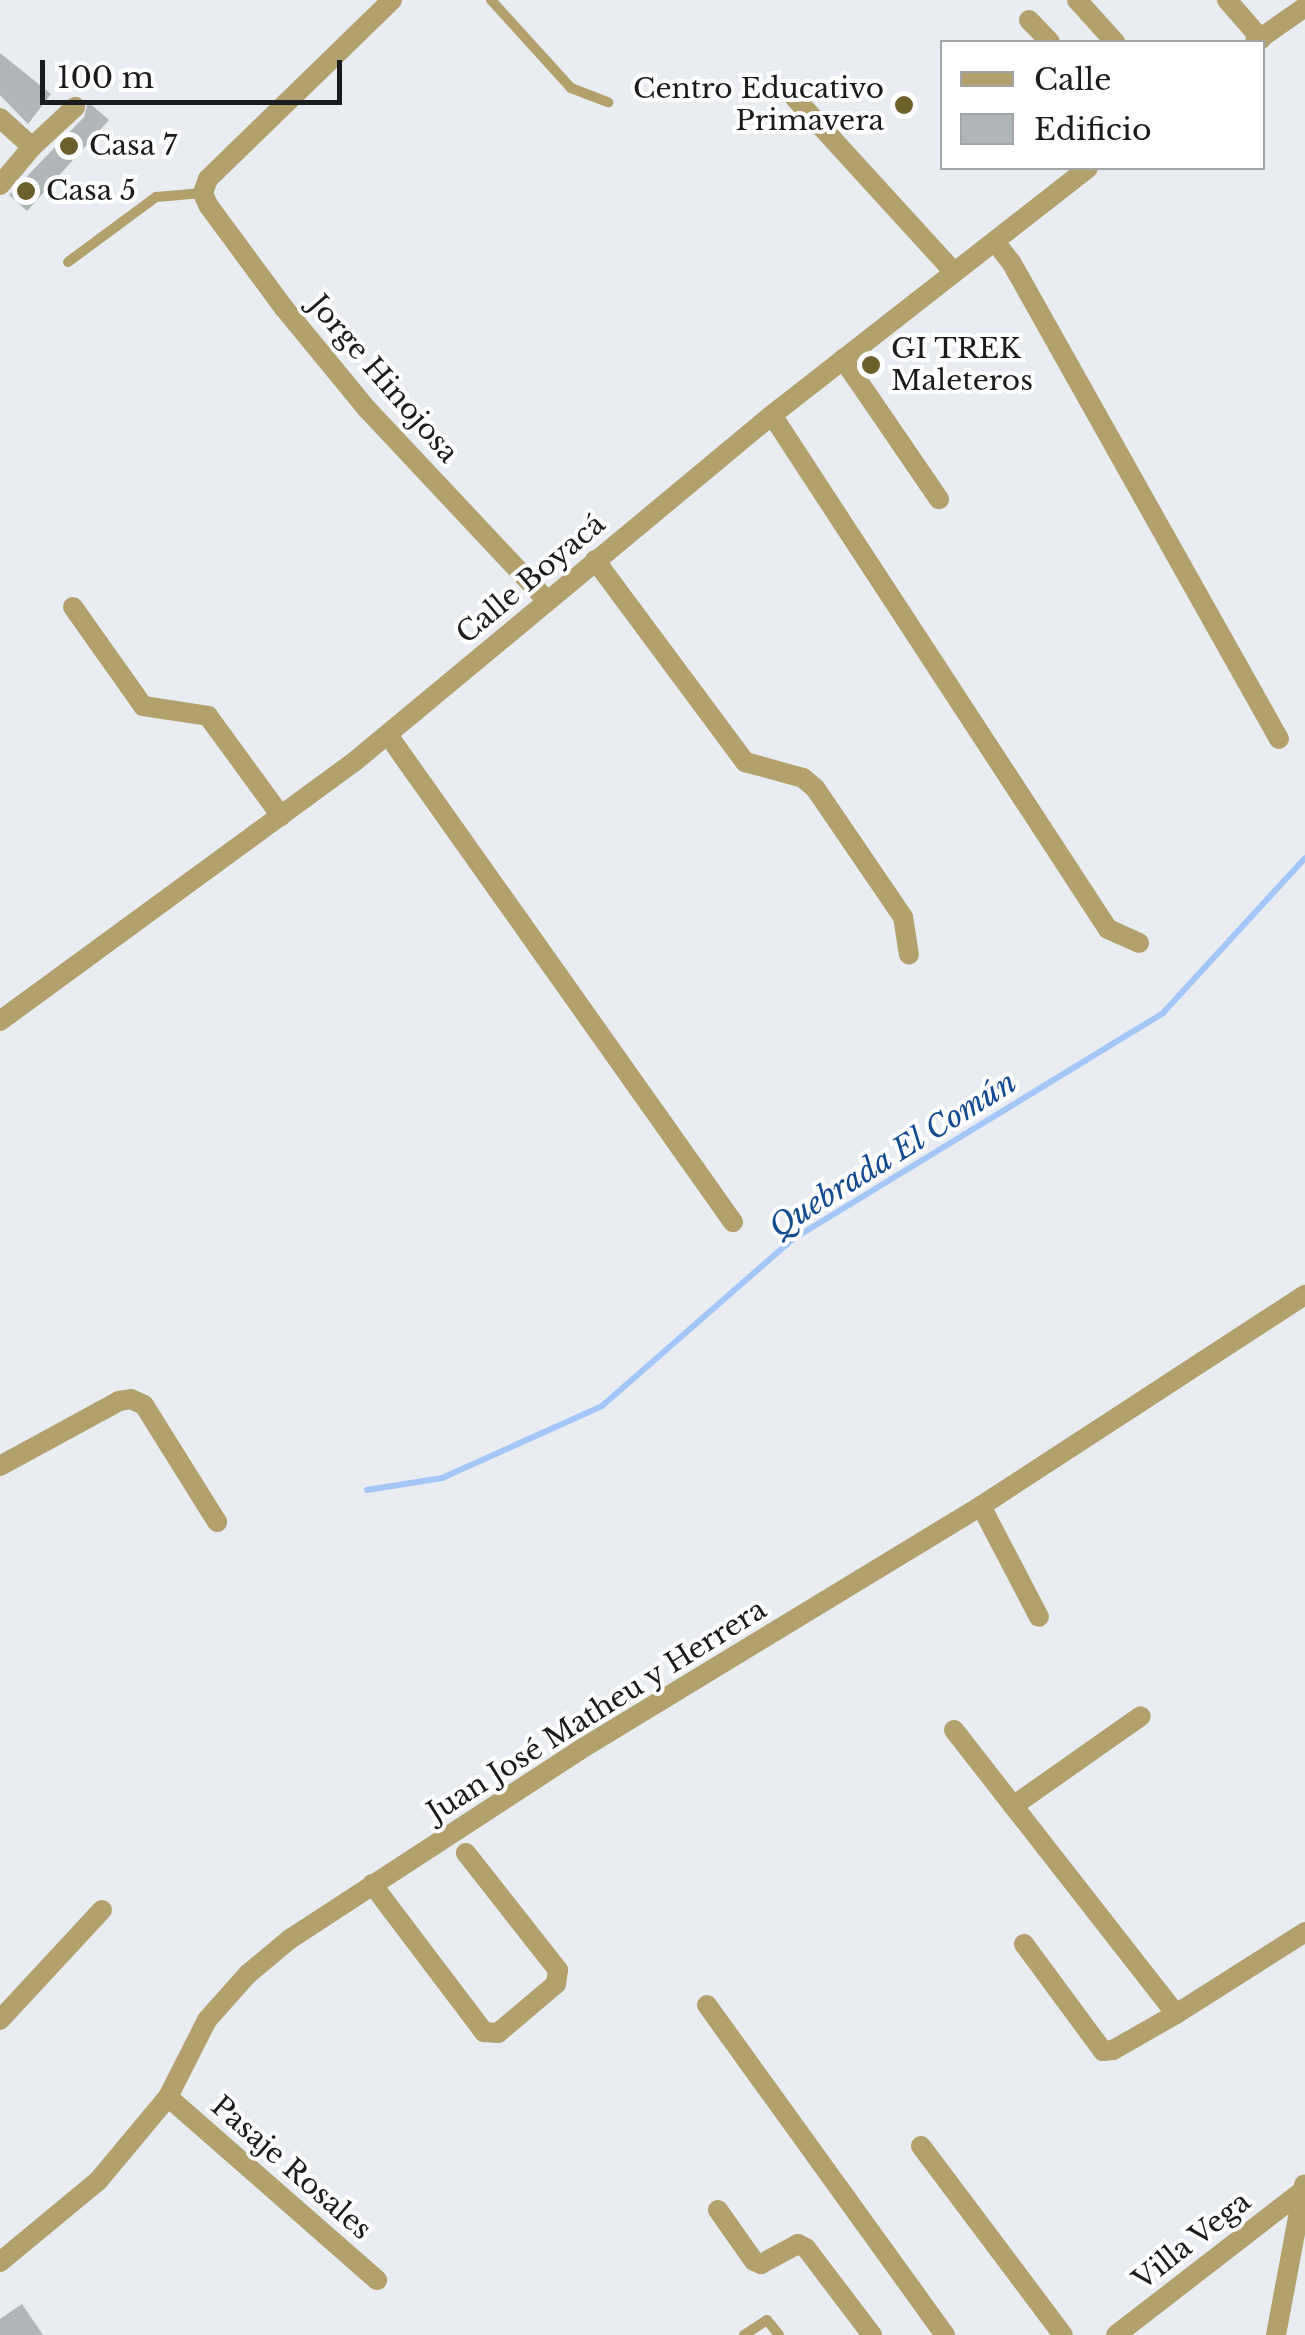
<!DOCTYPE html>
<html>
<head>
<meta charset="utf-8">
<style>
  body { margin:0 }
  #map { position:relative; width:1305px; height:2335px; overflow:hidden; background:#e9edf1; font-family:"Libre Baskerville",serif }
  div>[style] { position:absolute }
  .stream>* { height:6px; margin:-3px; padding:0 3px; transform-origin:3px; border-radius:3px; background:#a3c7f9 }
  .building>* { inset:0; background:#b0b5b8 }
  .lane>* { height:10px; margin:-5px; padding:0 5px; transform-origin:5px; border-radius:5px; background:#b2a16d }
  .street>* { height:20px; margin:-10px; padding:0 10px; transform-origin:10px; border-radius:10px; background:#b2a16d }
  .dots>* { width:28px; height:28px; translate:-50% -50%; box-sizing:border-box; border:5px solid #fff; border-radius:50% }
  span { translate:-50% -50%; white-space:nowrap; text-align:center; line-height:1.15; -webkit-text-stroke:8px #fff; paint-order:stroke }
  .poi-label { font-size:28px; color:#1a1b1d }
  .right { translate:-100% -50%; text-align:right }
  .left { translate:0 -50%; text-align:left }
  .street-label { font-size:28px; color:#1a1b1d }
  .water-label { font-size:30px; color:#124b92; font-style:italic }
  .legend { position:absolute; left:940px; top:40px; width:325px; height:130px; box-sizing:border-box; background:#fff; border:2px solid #a3a4a5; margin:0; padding:12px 18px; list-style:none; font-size:30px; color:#1a1b1d }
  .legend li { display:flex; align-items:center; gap:20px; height:50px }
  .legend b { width:50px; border:2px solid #a3a4a5 }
  .scale { position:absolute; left:40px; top:60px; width:302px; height:45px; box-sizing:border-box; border:5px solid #1a1b1d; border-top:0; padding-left:12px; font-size:30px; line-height:35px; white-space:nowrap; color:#1a1b1d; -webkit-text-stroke:8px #fff; paint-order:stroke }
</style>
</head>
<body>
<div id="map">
  <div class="stream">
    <i style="left:367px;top:1490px;width:76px;rotate:-9.1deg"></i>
    <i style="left:442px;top:1478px;width:175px;rotate:-24.2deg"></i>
    <i style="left:602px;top:1406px;width:254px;rotate:-41.2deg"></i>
    <i style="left:793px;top:1239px;width:434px;rotate:-31.4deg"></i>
    <i style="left:1163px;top:1013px;width:210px;rotate:-47.5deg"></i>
  </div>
  <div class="building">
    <i style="clip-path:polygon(0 53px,51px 94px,28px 124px,0 95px)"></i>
    <i style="clip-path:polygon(88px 102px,109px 120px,27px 211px,9px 195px,84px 117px)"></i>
    <i style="clip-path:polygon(22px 2304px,43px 2335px,0 2335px,0 2319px)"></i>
  </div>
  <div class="lane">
    <i style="left:491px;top:0;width:119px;rotate:47.7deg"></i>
    <i style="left:571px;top:88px;width:40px;rotate:21deg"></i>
    <i style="left:68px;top:262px;width:109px;rotate:-36.5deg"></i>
    <i style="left:156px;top:197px;width:47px;rotate:-4.9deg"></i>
    <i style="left:744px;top:2335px;width:27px;rotate:-33deg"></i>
    <i style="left:767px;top:2320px;width:19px;rotate:51deg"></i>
  </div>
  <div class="street">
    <i style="left:392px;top:0;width:257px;rotate:135.8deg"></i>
    <i style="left:208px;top:179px;width:15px;rotate:110deg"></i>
    <i style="left:203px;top:193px;width:13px;rotate:67deg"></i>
    <i style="left:208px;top:205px;width:128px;rotate:53.6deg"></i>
    <i style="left:284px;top:308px;width:131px;rotate:50.6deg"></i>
    <i style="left:367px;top:409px;width:263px;rotate:46.8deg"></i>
    <i style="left:1077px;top:0;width:57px;rotate:47.9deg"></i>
    <i style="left:1227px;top:0;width:52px;rotate:48.9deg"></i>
    <i style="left:1029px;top:20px;width:30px;rotate:46deg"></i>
    <i style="left:1255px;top:42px;width:61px;rotate:-35deg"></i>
    <i style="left:795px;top:98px;width:236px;rotate:47.6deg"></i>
    <i style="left:0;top:118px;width:43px;rotate:42.2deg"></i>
    <i style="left:0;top:185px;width:50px;rotate:-49.9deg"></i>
    <i style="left:32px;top:147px;width:59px;rotate:-42.9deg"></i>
    <i style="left:996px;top:243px;width:24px;rotate:52deg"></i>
    <i style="left:1011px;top:262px;width:547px;rotate:60.67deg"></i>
    <i style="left:843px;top:359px;width:170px;rotate:55.6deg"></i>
    <i style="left:772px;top:415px;width:614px;rotate:56.83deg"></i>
    <i style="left:1108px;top:929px;width:34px;rotate:24deg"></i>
    <i style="left:595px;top:560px;width:252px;rotate:53.4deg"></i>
    <i style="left:745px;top:762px;width:60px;rotate:15.4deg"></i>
    <i style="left:803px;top:778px;width:16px;rotate:40deg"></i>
    <i style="left:815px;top:788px;width:156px;rotate:55.7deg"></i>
    <i style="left:903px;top:917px;width:38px;rotate:81deg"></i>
    <i style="left:73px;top:607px;width:121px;rotate:54.7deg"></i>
    <i style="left:143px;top:706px;width:66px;rotate:8.7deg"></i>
    <i style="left:208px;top:716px;width:124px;rotate:53.9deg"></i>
    <i style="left:388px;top:735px;width:597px;rotate:54.69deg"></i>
    <i style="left:0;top:1021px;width:439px;rotate:-36.2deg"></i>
    <i style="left:354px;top:762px;width:543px;rotate:-39.7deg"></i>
    <i style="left:772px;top:415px;width:401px;rotate:-38deg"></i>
    <i style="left:0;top:1466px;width:136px;rotate:-28.6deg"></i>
    <i style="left:119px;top:1401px;width:12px;rotate:-9deg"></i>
    <i style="left:131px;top:1399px;width:14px;rotate:25deg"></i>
    <i style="left:144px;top:1405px;width:138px;rotate:58deg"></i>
    <i style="left:981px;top:1506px;width:125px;rotate:62.4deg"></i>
    <i style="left:954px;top:1730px;width:360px;rotate:52deg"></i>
    <i style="left:1013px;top:1806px;width:156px;rotate:-35.1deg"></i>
    <i style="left:372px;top:1884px;width:186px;rotate:52.9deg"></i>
    <i style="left:484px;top:2032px;width:14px;rotate:4deg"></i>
    <i style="left:498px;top:2033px;width:76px;rotate:-40.2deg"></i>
    <i style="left:556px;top:1984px;width:14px;rotate:-82deg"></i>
    <i style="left:558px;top:1970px;width:149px;rotate:-128.2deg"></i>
    <i style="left:1024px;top:1944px;width:133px;rotate:53.6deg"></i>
    <i style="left:1103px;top:2051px;width:10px;rotate:-6deg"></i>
    <i style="left:1113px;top:2050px;width:73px;rotate:-29.7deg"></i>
    <i style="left:1176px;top:2014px;width:153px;rotate:-32.4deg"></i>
    <i style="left:707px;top:2005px;width:407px;rotate:54.2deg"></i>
    <i style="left:0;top:2020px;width:150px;rotate:-47.2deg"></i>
    <i style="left:168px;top:2097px;width:278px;rotate:41.2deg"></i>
    <i style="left:921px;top:2146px;width:236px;rotate:53.1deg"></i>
    <i style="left:718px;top:2210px;width:62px;rotate:54.8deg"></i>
    <i style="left:754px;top:2261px;width:8px;rotate:23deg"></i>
    <i style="left:761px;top:2264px;width:42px;rotate:-28.4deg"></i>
    <i style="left:798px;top:2244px;width:9px;rotate:27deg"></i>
    <i style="left:806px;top:2248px;width:109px;rotate:52.8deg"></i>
    <i style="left:0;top:2262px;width:127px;rotate:-39.6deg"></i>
    <i style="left:98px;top:2181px;width:109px;rotate:-50.2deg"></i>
    <i style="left:168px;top:2097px;width:86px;rotate:-63.1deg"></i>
    <i style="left:207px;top:2020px;width:62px;rotate:-48.3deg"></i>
    <i style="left:248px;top:1974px;width:55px;rotate:-39.8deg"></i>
    <i style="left:290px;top:1939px;width:344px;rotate:-33.1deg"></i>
    <i style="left:578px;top:1751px;width:472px;rotate:-31.3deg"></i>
    <i style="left:981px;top:1506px;width:387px;rotate:-33.1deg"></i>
    <i style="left:1116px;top:2335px;width:235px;rotate:-37.7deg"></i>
    <i style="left:1276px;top:2335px;width:153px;rotate:-79.4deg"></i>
  </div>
  <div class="dots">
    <i style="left:904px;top:105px;background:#6b5f2c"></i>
    <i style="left:69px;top:146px;background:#6b5f2c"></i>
    <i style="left:26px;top:191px;background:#6b5f2c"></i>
    <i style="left:871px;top:365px;background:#6b5f2c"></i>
  </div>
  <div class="poi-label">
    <span class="right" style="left:884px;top:105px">Centro Educativo<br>Primavera</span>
    <span class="left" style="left:89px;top:146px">Casa 7</span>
    <span class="left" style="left:46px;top:191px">Casa 5</span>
    <span class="left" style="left:891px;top:365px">GI TREK<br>Maleteros</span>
  </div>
  <div class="street-label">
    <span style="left:383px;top:379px;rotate:49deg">Jorge Hinojosa</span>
    <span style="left:531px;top:579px;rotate:-40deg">Calle Boyacá</span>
    <span style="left:597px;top:1711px;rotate:-32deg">Juan José Matheu y Herrera</span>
    <span style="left:291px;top:2168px;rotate:41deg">Pasaje Rosales</span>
    <span style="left:1192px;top:2241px;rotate:-38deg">Villa Vega</span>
  </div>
  <div class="water-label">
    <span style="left:893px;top:1155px;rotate:-32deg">Quebrada El Común</span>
  </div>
  <ul class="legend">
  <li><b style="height:12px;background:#b2a16d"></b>Calle</li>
  <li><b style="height:28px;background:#b0b5b8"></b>Edificio</li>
  </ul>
  <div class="scale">100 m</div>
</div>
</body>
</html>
